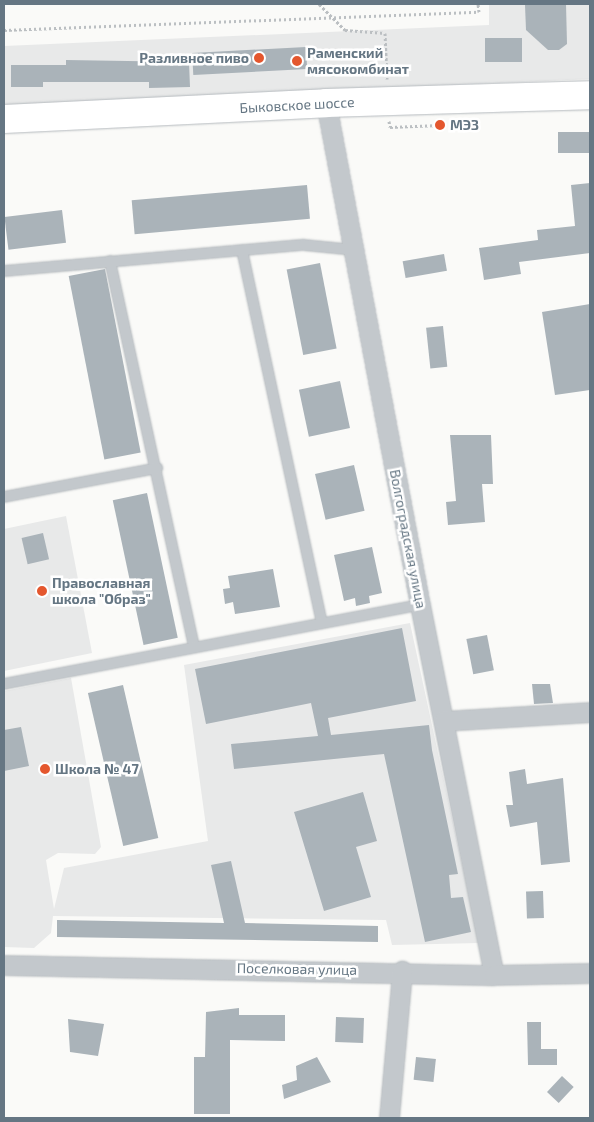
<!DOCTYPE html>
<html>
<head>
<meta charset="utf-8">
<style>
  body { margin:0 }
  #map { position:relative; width:594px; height:1122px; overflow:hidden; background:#fafaf8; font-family:"Exo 2",sans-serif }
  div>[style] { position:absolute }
  .built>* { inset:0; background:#e8e9e9 }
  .building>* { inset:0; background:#aab3b9; transform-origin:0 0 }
  .path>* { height:3px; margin-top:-1.5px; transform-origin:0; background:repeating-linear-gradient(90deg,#bbbfc2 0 2.5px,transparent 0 5px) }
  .roads { filter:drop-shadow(0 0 1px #b5babe) drop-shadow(0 0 1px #b5babe) }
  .service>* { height:10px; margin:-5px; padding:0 5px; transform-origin:5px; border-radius:5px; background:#c3c8cc }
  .minor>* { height:19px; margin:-9.5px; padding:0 9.5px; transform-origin:9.5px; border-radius:9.5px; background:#c3c8cc }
  .primary>* { height:28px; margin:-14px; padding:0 14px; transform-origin:14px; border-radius:14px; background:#fff }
  .dots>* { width:14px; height:14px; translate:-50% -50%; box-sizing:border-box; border:2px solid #fff; border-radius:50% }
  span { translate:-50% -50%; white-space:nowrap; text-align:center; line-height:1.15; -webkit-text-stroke:5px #fff; paint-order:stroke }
  .poi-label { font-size:14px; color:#657683; font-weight:700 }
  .left { translate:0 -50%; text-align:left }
  .right { translate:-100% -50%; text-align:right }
  .street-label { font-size:14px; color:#657683 }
  .frame { position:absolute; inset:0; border:5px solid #657683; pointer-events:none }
</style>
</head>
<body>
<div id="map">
  <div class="built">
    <i style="clip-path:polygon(489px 4px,590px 4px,590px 79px,4px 105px,4px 46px,489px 25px)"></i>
    <i style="clip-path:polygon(66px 516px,92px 653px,4px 671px,4px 529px)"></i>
    <i style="clip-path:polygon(410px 623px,479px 943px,392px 945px,386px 920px,53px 916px,51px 933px,34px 948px,4px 947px,4px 691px,71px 678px,101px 847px,95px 854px,58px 853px,46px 860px,54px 909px,64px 868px,208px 841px,184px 665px)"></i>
  </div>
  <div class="building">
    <i style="clip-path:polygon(566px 4px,567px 44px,559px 50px,548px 50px,526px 30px,525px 5px)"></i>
    <i style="left:522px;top:38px;width:24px;height:37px;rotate:90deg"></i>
    <i style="left:306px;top:47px;width:22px;height:114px;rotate:87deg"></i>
    <i style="clip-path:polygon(66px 60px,189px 62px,190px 87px,149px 88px,149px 82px,43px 82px,43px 87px,11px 87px,11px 65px,66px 65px)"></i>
    <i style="left:590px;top:132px;width:21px;height:32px;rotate:90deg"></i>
    <i style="clip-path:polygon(590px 183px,590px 253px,519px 262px,521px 274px,484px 280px,479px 248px,538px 240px,537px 230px,575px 226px,571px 185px)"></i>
    <i style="left:307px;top:185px;width:34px;height:176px;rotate:85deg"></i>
    <i style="left:62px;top:210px;width:33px;height:58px;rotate:83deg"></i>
    <i style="left:444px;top:254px;width:17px;height:42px;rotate:80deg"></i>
    <i style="left:320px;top:263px;width:87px;height:34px;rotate:79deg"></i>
    <i style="left:105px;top:269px;width:187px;height:37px;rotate:79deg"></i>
    <i style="clip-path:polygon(590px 304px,590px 390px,555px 395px,542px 312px)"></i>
    <i style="left:443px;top:326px;width:41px;height:17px;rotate:84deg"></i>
    <i style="left:340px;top:381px;width:48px;height:42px;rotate:78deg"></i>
    <i style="clip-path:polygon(450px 435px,491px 435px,493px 484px,482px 484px,485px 522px,448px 525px,446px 502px,456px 501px)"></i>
    <i style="left:354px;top:465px;width:47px;height:40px;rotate:77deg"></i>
    <i style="left:147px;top:493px;width:148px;height:35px;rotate:78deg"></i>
    <i style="left:43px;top:533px;width:27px;height:22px;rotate:77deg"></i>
    <i style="clip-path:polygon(372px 547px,382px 593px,369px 596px,370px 603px,356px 606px,355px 598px,344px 601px,334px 555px)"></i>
    <i style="clip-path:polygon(273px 569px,280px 607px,235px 614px,233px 602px,225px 604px,223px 589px,230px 588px,228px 576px)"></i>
    <i style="clip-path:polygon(402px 628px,416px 701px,328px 718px,331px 735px,429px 725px,432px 750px,458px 874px,449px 875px,451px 898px,463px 897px,471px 932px,425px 942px,384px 754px,234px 769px,231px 744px,318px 736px,311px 703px,206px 724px,195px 669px)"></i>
    <i style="left:487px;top:635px;width:36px;height:21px;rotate:79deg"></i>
    <i style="clip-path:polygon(532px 684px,550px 684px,553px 703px,534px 704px)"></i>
    <i style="left:123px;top:685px;width:157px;height:36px;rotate:77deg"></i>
    <i style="clip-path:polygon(21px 727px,29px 766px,4px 771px,4px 730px)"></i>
    <i style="clip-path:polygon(525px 769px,527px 784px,563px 778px,570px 862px,541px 865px,537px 822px,510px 827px,506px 805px,513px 805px,509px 772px)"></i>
    <i style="clip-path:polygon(363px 792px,377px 841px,356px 847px,371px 897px,324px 911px,294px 812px)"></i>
    <i style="clip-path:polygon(231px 861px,245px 923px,378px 926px,378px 942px,57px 937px,57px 920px,224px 923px,211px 865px)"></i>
    <i style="left:543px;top:891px;width:27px;height:17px;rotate:88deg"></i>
    <i style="clip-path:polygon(239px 1008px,239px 1015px,285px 1015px,285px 1041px,230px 1040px,230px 1114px,194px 1114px,194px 1057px,205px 1057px,206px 1012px)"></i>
    <i style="left:336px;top:1017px;width:28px;height:25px;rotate:2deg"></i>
    <i style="clip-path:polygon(68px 1019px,104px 1024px,98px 1056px,70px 1052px)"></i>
    <i style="clip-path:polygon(527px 1022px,541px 1022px,541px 1049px,557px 1049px,557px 1065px,528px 1065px)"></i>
    <i style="clip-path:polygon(317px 1057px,331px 1082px,284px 1099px,282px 1085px,297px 1080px,296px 1066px)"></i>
    <i style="left:416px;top:1057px;width:20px;height:23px;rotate:6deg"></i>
    <i style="left:562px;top:1076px;width:16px;height:22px;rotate:43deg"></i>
  </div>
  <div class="path">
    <i style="left:319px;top:4px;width:37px;rotate:45deg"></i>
    <i style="left:345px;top:30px;width:40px;rotate:4.3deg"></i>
    <i style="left:385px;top:33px;width:46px;rotate:87.5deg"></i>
    <i style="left:4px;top:30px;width:475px;rotate:-2.2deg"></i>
    <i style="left:479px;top:12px;width:8px;rotate:-97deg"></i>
    <i style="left:389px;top:121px;width:6px;rotate:81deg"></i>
    <i style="left:390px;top:127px;width:50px;rotate:-2.3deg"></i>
  </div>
  <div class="roads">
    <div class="service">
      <i style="left:242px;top:250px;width:381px;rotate:77.9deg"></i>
      <i style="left:110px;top:261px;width:395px;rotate:77.7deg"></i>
      <i style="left:4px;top:271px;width:301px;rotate:-5deg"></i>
      <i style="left:304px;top:245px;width:51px;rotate:5.6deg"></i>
      <i style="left:4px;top:497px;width:156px;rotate:-10.7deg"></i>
      <i style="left:4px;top:684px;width:423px;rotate:-10.8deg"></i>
    </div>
    <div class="minor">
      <i style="left:326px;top:103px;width:511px;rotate:79.39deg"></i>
      <i style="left:420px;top:605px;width:377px;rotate:78.7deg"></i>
      <i style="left:444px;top:721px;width:146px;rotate:-3.5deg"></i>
      <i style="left:4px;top:965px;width:490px;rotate:1.2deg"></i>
      <i style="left:494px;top:975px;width:96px;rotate:-1.2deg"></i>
      <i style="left:389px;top:1118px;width:148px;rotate:-84.9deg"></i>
    </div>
    <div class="primary">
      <i style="left:4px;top:119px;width:322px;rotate:-2.8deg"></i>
      <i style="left:326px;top:103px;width:264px;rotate:-1.7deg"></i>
    </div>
  </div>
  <div class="dots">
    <i style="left:259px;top:58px;background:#e4572e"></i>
    <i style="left:297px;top:61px;background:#e4572e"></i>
    <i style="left:440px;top:125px;background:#e4572e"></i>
    <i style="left:42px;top:591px;background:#e4572e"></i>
    <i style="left:45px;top:769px;background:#e4572e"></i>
  </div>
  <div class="poi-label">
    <span class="left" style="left:307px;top:61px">Раменский<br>мясокомбинат</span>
    <span class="right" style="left:249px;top:58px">Разливное пиво</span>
    <span class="left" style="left:450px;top:125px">МЭЗ</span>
    <span class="left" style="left:52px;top:591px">Православная<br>школа "Образ"</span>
    <span class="left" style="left:55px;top:769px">Школа № 47</span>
  </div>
  <div class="street-label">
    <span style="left:297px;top:105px;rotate:-3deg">Быковское шоссе</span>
    <span style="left:408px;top:539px;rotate:79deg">Волгоградская улица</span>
    <span style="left:297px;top:969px;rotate:1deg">Поселковая улица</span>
  </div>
  <div class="frame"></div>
</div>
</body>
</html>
